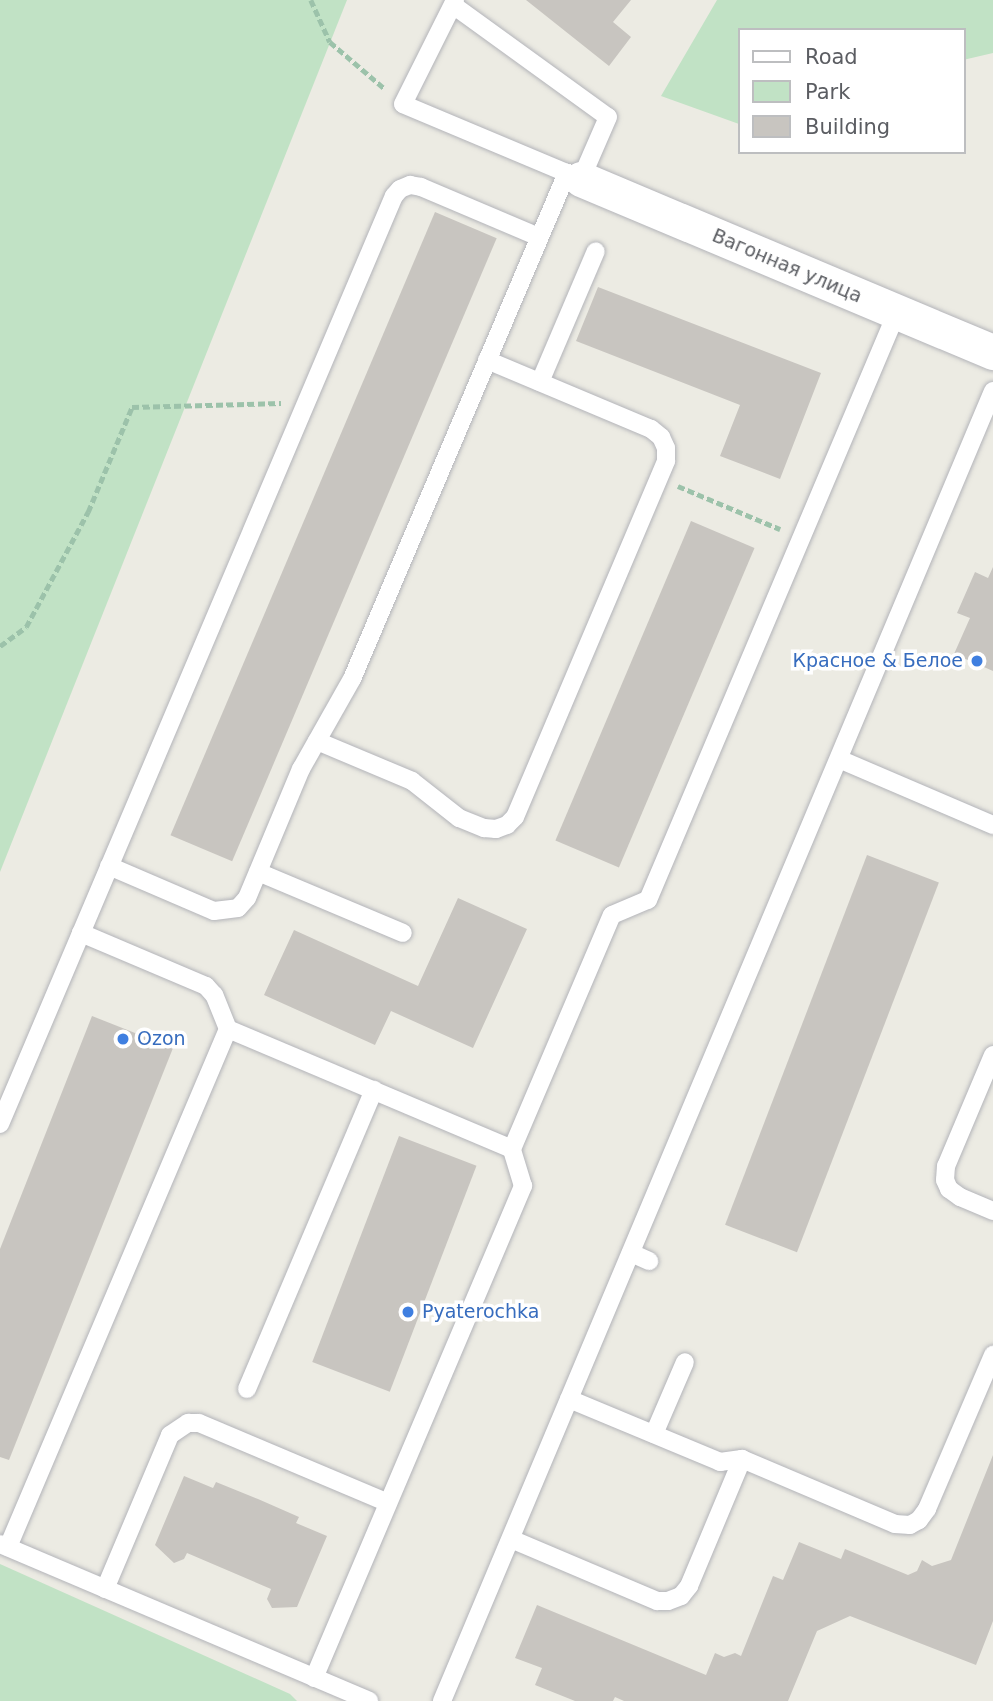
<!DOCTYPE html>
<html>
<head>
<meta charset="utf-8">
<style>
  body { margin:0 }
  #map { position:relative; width:993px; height:1701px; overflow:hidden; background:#ecebe3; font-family:"DejaVu Sans",sans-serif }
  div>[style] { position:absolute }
  .green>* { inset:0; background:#c1e2c5 }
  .building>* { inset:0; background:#c8c5c0; transform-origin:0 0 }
  .path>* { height:4.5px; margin-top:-2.25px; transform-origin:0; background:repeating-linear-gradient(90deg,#9cc2aa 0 7px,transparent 0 10.5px) }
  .roads { filter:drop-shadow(0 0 2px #b3b4b9) drop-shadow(0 0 2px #b3b4b9) }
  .service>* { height:18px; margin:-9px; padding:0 9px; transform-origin:9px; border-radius:9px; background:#fff }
  .minor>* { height:35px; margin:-17.5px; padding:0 17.5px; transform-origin:17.5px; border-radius:17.5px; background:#fff }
  .dots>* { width:19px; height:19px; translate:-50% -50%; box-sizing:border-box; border:4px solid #fff; border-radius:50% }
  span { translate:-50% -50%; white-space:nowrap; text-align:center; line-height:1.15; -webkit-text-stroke:7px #fff; paint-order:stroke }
  .street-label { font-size:19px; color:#5b5d62 }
  .shop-label { font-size:19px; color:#366cbe }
  .right { translate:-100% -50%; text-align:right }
  .left { translate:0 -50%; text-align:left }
  .legend { position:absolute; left:738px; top:28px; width:228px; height:126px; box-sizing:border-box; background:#fff; border:2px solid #bdbec0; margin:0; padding:9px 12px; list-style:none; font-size:21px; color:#5b5d62 }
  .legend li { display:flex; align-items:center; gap:14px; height:35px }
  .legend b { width:35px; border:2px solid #bdbec0 }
</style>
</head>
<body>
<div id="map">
  <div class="green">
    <i style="clip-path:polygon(0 0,347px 0,0 872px)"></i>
    <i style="clip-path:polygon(717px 0,993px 0,993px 53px,963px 60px,963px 30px,739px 30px,739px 124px,661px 96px)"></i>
    <i style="clip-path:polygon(0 1564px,290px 1694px,297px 1701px,0 1701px)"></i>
  </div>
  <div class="building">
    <i style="clip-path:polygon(526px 0,631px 0,613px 22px,631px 37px,609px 66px)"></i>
    <i style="left:435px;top:212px;width:67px;height:677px;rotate:23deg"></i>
    <i style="clip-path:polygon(598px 287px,821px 373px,780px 479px,720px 456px,740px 405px,576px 341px)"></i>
    <i style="left:691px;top:521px;width:69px;height:347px;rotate:23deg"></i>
    <i style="clip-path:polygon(993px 567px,993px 671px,954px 654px,970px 618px,957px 613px,975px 572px,988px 578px)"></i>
    <i style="left:867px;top:855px;width:77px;height:396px;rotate:21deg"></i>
    <i style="clip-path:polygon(458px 898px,527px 929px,473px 1048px,391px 1011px,375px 1045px,264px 995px,294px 930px,418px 986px)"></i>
    <i style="clip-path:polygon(92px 1016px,173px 1048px,9px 1460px,0 1457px,0 1249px)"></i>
    <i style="left:399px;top:1136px;width:83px;height:242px;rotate:21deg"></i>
    <i style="clip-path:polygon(993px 1455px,993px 1621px,976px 1665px,850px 1616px,817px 1631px,788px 1701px,624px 1701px,615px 1697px,613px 1701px,575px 1701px,535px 1685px,542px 1668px,515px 1658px,537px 1605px,706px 1675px,715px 1653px,724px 1657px,735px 1653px,741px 1656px,773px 1576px,783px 1580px,799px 1542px,841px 1559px,845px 1549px,908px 1575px,917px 1571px,922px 1560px,932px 1566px,951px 1560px)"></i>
    <i style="clip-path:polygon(184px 1476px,213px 1488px,216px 1482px,258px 1499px,299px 1517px,296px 1523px,327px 1536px,297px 1607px,272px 1608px,267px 1599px,271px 1589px,187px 1553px,184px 1559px,174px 1563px,155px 1545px)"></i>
  </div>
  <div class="path">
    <i style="left:311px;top:0;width:46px;rotate:65.7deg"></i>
    <i style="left:330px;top:42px;width:72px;rotate:40.5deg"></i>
    <i style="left:678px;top:486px;width:111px;rotate:22.9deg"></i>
    <i style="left:0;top:646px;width:32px;rotate:-36deg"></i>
    <i style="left:26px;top:627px;width:131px;rotate:-61.7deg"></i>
    <i style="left:88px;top:512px;width:114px;rotate:-67.3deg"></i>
    <i style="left:132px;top:407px;width:149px;rotate:-1.5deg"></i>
  </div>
  <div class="roads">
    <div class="service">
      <i style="left:453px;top:5px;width:191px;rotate:35.9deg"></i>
      <i style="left:608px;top:117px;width:68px;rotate:113.5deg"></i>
      <i style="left:581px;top:179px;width:193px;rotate:-157.2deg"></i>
      <i style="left:403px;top:104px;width:116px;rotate:-63.4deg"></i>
      <i style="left:540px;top:382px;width:142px;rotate:-66.9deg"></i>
      <i style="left:317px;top:741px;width:103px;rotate:22.8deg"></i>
      <i style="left:412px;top:781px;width:60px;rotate:38.2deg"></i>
      <i style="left:459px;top:818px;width:27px;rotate:22deg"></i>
      <i style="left:484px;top:828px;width:12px;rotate:5deg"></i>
      <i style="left:496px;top:829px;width:12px;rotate:-20deg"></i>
      <i style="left:507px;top:825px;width:11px;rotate:-45deg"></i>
      <i style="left:515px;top:817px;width:387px;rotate:-67deg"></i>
      <i style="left:666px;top:461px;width:13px;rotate:-90deg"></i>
      <i style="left:666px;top:448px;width:12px;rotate:-114deg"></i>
      <i style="left:661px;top:437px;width:13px;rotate:-141deg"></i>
      <i style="left:651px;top:429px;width:178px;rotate:-157.2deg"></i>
      <i style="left:839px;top:759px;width:168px;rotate:23.2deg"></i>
      <i style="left:109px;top:866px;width:114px;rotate:23.2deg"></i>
      <i style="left:214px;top:911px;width:24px;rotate:-7deg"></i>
      <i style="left:238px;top:908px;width:13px;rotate:-48deg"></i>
      <i style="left:247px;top:898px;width:140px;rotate:-67.3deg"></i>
      <i style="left:301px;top:769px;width:103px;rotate:-60.5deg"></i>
      <i style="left:352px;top:679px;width:550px;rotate:-66.98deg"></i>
      <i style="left:258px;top:872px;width:157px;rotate:22.8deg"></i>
      <i style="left:228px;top:1029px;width:308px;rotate:22.9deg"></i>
      <i style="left:993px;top:1055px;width:121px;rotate:112.9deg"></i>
      <i style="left:946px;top:1166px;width:14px;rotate:94deg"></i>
      <i style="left:945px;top:1180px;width:10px;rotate:66deg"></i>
      <i style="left:949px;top:1189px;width:14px;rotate:36deg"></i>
      <i style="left:960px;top:1197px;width:36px;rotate:23deg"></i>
      <i style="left:0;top:1124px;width:1008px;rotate:-67deg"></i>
      <i style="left:394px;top:196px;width:9px;rotate:-49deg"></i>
      <i style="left:400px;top:189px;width:11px;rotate:-22deg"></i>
      <i style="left:410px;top:185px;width:11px;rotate:10deg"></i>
      <i style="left:421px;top:187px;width:128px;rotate:23deg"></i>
      <i style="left:631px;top:1253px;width:20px;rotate:24deg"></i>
      <i style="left:247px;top:1389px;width:325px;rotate:-67deg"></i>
      <i style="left:569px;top:1399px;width:164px;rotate:22.6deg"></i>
      <i style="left:720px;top:1462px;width:22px;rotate:-8deg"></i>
      <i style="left:654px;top:1434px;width:78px;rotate:-66.7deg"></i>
      <i style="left:511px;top:1539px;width:159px;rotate:23deg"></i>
      <i style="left:657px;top:1601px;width:11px"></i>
      <i style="left:668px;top:1601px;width:14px;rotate:-21deg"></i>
      <i style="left:681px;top:1596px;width:13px;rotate:-51deg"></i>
      <i style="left:689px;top:1586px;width:138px;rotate:-67.3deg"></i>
      <i style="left:742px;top:1459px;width:166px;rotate:23deg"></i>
      <i style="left:895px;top:1524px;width:15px;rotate:4deg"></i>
      <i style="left:910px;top:1525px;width:10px;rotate:-29deg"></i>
      <i style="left:919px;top:1520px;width:14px;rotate:-54deg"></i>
      <i style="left:927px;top:1509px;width:168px;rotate:-66.8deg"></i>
      <i style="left:0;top:1544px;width:401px;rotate:23deg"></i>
      <i style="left:8px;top:1547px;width:563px;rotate:-66.99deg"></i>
      <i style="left:228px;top:1029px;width:37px;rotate:-112deg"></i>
      <i style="left:214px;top:995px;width:12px;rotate:-132deg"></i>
      <i style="left:206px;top:986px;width:136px;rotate:-157deg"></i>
      <i style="left:105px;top:1589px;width:167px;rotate:-67.1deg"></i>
      <i style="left:170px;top:1435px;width:22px;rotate:-34deg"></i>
      <i style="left:188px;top:1423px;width:11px"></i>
      <i style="left:199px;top:1423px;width:205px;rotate:22.9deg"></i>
      <i style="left:314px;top:1678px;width:535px;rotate:-66.98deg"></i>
      <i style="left:523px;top:1186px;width:39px;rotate:-107deg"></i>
      <i style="left:512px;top:1149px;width:254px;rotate:-66.9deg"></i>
      <i style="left:612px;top:915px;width:39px;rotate:-23deg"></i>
      <i style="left:648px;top:900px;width:639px;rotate:-67.05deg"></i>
      <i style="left:442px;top:1701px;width:1421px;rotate:-67.19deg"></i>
    </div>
    <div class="minor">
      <i style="left:581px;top:179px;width:447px;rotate:22.8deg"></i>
    </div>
  </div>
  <div class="dots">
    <i style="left:977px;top:661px;background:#3f7fe0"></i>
    <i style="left:123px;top:1039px;background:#3f7fe0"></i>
    <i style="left:408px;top:1312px;background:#3f7fe0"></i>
  </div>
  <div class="street-label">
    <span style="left:787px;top:266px;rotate:23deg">Вагонная улица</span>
  </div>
  <div class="shop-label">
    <span class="right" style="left:963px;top:661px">Красное &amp; Белое</span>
    <span class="left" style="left:137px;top:1039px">Ozon</span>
    <span class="left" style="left:422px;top:1312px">Pyaterochka</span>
  </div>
  <ul class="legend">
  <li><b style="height:9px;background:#fff"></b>Road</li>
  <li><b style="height:19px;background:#c1e2c5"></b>Park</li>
  <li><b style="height:19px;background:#c8c5c0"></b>Building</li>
  </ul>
</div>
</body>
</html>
